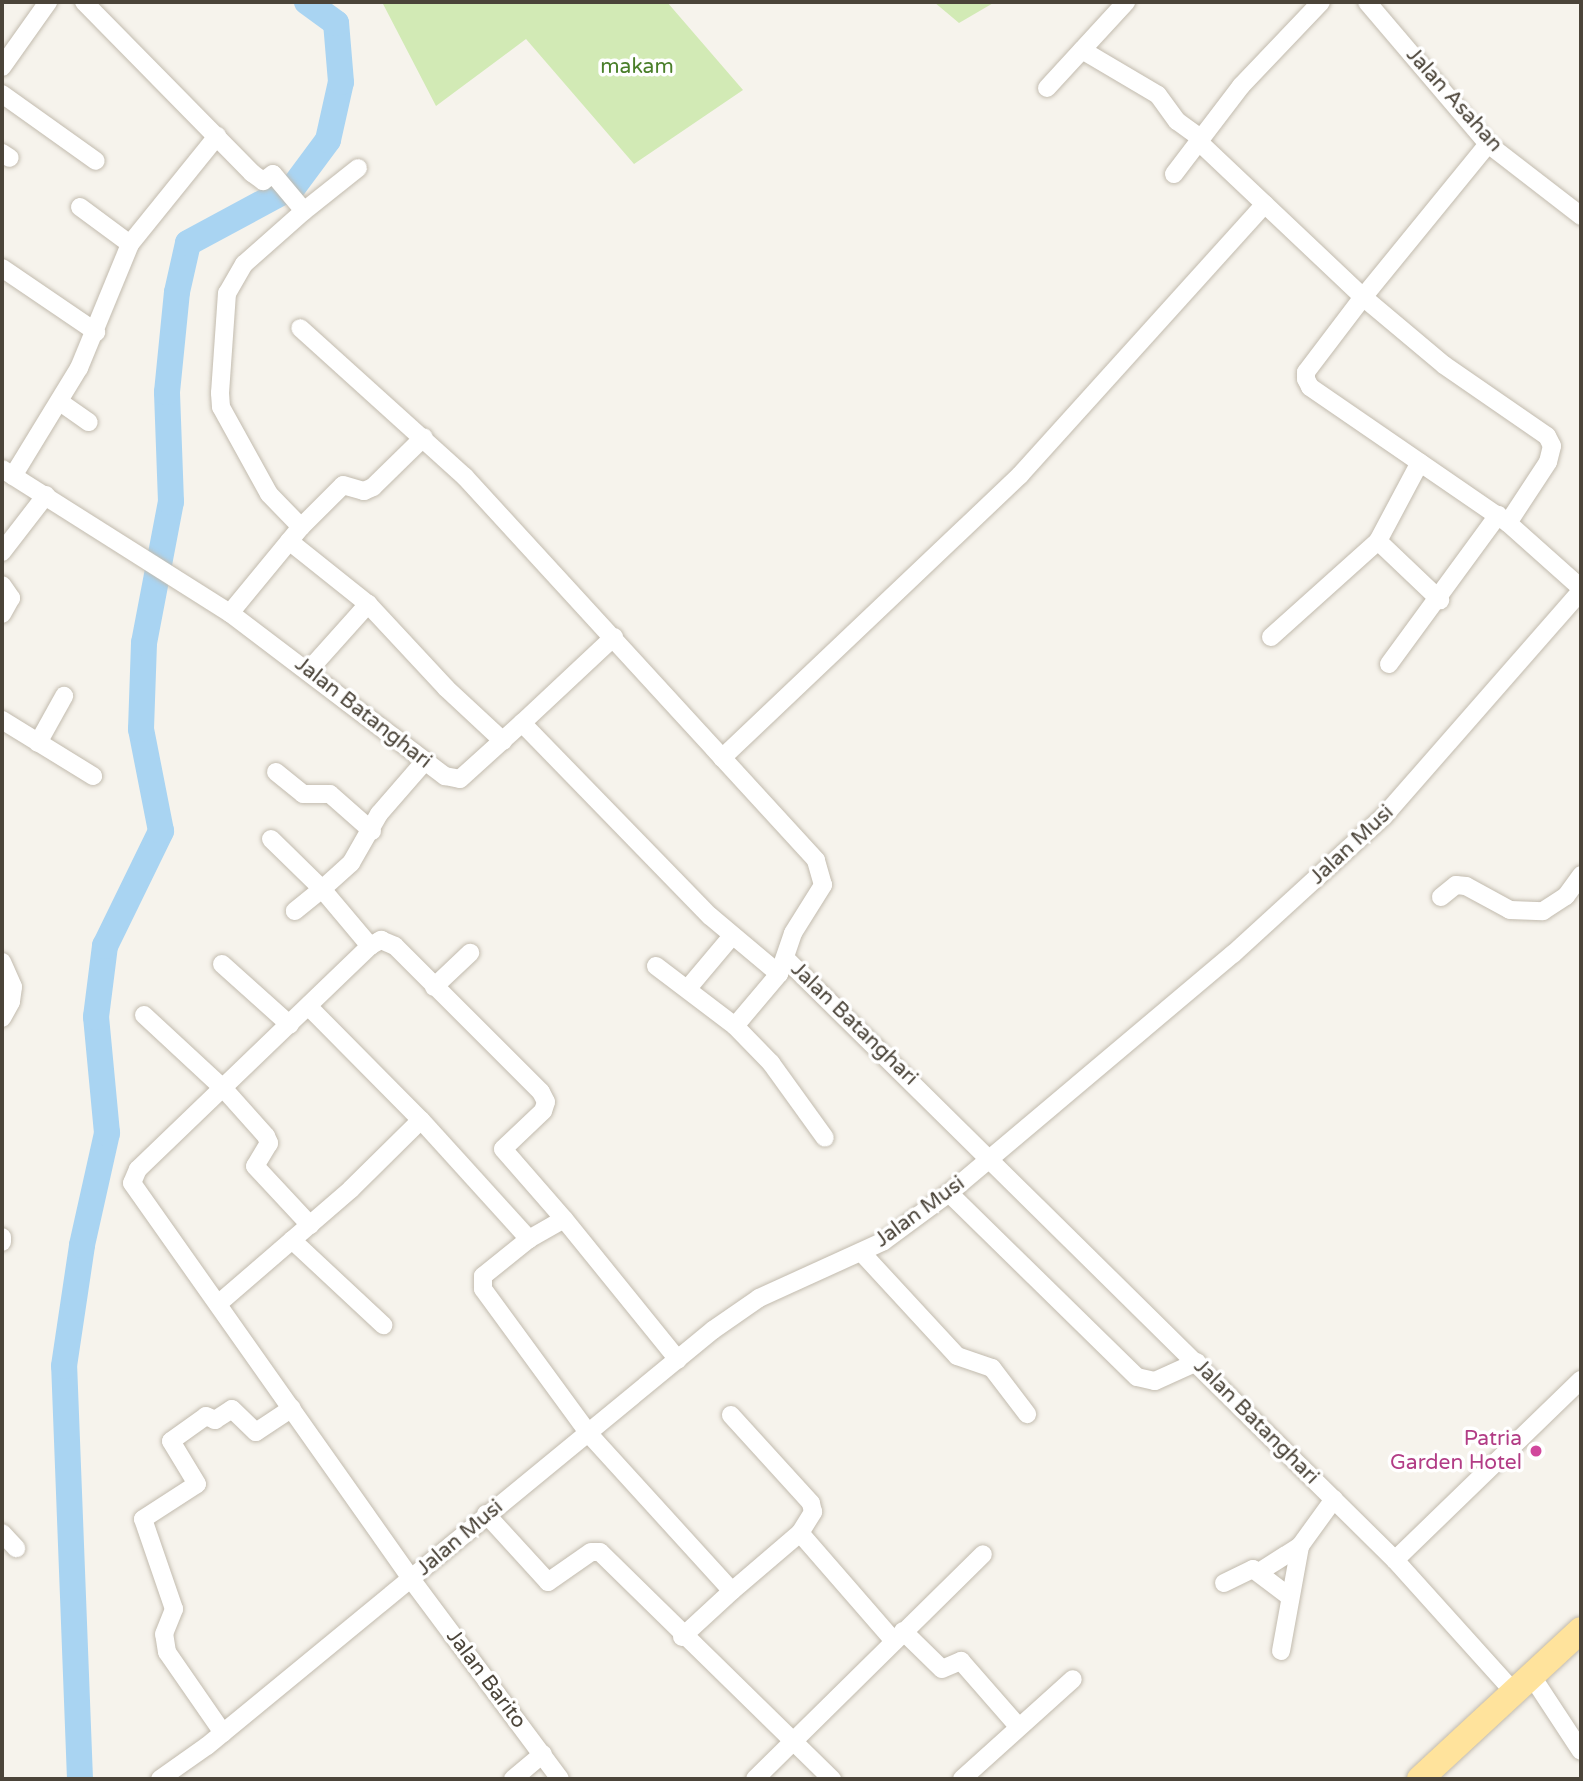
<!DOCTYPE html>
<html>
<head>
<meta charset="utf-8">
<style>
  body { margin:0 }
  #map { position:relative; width:1583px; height:1781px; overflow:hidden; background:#f6f3ec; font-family:"Varela Round",sans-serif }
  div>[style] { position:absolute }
  .green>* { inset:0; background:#d2eab5 }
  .river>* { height:26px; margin:-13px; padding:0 13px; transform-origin:13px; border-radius:13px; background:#a9d4f2 }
  .roads { filter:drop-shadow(0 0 2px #c2bbae) drop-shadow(0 0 2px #c2bbae) }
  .minor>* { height:18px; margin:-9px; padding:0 9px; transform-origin:9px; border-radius:9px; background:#fff }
  .primary>* { height:26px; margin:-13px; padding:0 13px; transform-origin:13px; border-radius:13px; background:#ffe39c }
  .dots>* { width:19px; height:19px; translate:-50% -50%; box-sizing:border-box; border:4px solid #fff; border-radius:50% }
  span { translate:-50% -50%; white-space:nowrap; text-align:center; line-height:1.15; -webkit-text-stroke:7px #fff; paint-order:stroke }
  .park-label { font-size:21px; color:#4a7f2a }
  .street-label { font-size:21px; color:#4b4439 }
  .hotel-label { font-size:21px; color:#b23c85 }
  .right { translate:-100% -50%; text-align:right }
  .frame { position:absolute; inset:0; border:4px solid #4b4439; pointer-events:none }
</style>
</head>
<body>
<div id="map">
  <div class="green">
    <i style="clip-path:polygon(382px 2px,667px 2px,743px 90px,634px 164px,526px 39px,436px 106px)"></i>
    <i style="clip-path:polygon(934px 2px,995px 2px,959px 23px)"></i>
  </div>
  <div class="river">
    <i style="left:80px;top:1779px;width:413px;rotate:-92.2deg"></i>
    <i style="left:64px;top:1366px;width:122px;rotate:-81.5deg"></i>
    <i style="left:82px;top:1245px;width:115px;rotate:-77.4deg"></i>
    <i style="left:107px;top:1133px;width:117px;rotate:-95.4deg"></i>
    <i style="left:96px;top:1017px;width:72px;rotate:-82.8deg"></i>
    <i style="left:105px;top:946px;width:128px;rotate:-64deg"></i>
    <i style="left:161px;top:831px;width:104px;rotate:-101.1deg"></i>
    <i style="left:141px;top:729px;width:86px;rotate:-88deg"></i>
    <i style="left:144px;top:643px;width:144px;rotate:-79.2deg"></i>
    <i style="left:171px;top:502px;width:110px;rotate:-92.1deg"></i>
    <i style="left:167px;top:392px;width:100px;rotate:-84.3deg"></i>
    <i style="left:177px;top:292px;width:50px;rotate:-77.3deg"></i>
    <i style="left:188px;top:243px;width:120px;rotate:-28.3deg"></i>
    <i style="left:294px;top:186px;width:57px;rotate:-53.5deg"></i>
    <i style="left:328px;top:140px;width:59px;rotate:-77.4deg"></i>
    <i style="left:341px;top:82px;width:59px;rotate:-94.8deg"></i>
    <i style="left:336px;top:23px;width:36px;rotate:-144deg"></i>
  </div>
  <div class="roads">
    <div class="minor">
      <i style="left:84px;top:2px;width:240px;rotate:45.5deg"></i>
      <i style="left:252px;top:173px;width:14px;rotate:36deg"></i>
      <i style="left:263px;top:181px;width:12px;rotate:-35deg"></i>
      <i style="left:273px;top:174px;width:48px;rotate:50deg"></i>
      <i style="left:304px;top:211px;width:80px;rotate:138.5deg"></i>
      <i style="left:244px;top:264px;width:34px;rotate:120deg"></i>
      <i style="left:227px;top:293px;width:100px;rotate:94deg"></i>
      <i style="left:220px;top:393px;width:14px;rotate:86deg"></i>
      <i style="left:221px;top:407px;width:99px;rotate:61.1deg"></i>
      <i style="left:269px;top:494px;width:46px;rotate:45.9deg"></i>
      <i style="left:1367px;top:2px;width:187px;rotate:49.6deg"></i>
      <i style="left:1488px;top:144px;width:118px;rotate:37.7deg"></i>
      <i style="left:1082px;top:50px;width:88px;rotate:30.6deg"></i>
      <i style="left:1158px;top:95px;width:32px;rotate:54deg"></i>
      <i style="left:1177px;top:121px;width:29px;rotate:36deg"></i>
      <i style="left:2px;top:67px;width:80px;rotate:-54.7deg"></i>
      <i style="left:1047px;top:88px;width:117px;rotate:-47.4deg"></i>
      <i style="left:2px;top:94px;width:115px;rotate:35.5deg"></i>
      <i style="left:1198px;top:141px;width:227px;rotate:43.4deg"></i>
      <i style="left:1363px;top:297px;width:106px;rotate:40deg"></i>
      <i style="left:1444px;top:365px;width:125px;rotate:34.6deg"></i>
      <i style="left:1547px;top:436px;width:11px;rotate:63deg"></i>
      <i style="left:1552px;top:446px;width:16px;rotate:104deg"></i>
      <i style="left:1548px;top:462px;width:73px;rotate:123.3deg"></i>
      <i style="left:1488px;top:144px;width:198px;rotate:129.2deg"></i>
      <i style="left:1363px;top:297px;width:94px;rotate:127.2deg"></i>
      <i style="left:1306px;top:372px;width:7px;rotate:90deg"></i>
      <i style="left:1306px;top:379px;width:9px;rotate:63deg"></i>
      <i style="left:1310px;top:387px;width:240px;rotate:34.5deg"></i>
      <i style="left:1508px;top:523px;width:98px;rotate:41.7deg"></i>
      <i style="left:2px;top:153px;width:9px;rotate:32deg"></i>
      <i style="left:1174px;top:174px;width:111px;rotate:-52.7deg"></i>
      <i style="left:1241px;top:86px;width:116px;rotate:-46.4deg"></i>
      <i style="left:80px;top:207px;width:62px;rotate:36.5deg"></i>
      <i style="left:304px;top:211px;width:69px;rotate:-38.5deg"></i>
      <i style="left:2px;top:268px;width:114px;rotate:34.2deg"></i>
      <i style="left:60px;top:402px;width:35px;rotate:35deg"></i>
      <i style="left:2px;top:469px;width:270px;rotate:32.3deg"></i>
      <i style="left:230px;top:613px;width:270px;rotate:37.2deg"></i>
      <i style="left:445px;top:776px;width:15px;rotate:11deg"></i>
      <i style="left:460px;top:779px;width:84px;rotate:-42.1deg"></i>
      <i style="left:522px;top:723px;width:269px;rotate:45.8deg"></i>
      <i style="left:710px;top:916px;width:90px;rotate:40deg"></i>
      <i style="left:779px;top:974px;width:43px;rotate:-71.1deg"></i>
      <i style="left:793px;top:933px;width:57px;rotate:-58deg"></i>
      <i style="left:823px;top:885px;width:26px;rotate:-106deg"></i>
      <i style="left:816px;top:860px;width:520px;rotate:-132.5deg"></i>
      <i style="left:465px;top:477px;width:222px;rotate:-137.9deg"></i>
      <i style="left:13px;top:476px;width:127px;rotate:-58.6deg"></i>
      <i style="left:79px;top:368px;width:134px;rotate:-67.6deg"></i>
      <i style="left:130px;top:244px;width:139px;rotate:-51.1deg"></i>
      <i style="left:289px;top:541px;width:101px;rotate:38.6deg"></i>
      <i style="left:368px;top:604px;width:115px;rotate:47.1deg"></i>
      <i style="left:446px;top:688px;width:78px;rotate:42.9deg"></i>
      <i style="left:1378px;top:541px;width:86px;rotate:43.6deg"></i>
      <i style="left:2px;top:552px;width:72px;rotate:-52.3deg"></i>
      <i style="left:2px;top:585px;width:16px;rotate:55deg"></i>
      <i style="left:11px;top:598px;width:18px;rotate:119deg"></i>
      <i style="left:230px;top:613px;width:112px;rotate:-50.5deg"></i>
      <i style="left:301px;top:527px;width:59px;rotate:-45deg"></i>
      <i style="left:343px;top:485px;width:22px;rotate:16deg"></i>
      <i style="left:364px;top:491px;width:10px;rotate:-24deg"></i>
      <i style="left:373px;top:487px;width:71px;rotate:-44.4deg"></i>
      <i style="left:1271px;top:637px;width:144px;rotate:-41.9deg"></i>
      <i style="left:1378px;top:541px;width:89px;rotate:-62deg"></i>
      <i style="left:1389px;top:664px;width:185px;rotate:-53.8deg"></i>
      <i style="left:309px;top:670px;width:89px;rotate:-48.2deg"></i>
      <i style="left:2px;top:720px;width:107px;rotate:31.6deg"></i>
      <i style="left:522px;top:723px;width:126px;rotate:-43.1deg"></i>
      <i style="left:38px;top:743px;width:54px;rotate:-61deg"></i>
      <i style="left:722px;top:758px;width:411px;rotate:-43.5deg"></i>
      <i style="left:1020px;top:475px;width:365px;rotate:-47.9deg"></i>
      <i style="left:425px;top:761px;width:70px;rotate:131deg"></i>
      <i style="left:379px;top:814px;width:56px;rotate:119.7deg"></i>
      <i style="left:351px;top:863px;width:39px;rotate:138deg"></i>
      <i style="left:322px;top:889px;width:75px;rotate:49.9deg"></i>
      <i style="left:370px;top:946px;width:322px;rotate:136.1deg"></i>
      <i style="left:138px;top:1169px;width:15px;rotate:113deg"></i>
      <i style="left:132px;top:1183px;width:484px;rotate:54.8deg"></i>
      <i style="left:411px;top:1579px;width:249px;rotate:53.3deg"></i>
      <i style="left:276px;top:772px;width:35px;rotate:39deg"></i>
      <i style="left:303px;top:794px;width:27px"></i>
      <i style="left:330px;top:794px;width:56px;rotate:41.4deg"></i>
      <i style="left:271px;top:839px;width:71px;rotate:44.4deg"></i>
      <i style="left:322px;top:889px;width:35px;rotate:141deg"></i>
      <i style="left:1441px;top:897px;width:19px;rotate:-39deg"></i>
      <i style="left:1456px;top:885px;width:10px;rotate:6deg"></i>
      <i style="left:1466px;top:886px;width:50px;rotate:28.6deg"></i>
      <i style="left:1510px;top:910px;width:33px;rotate:2deg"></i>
      <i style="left:1543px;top:911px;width:27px;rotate:-33deg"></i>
      <i style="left:1566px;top:896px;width:26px;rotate:-54deg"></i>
      <i style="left:370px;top:946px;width:13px;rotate:-29deg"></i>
      <i style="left:381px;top:940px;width:15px;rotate:23deg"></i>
      <i style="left:395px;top:946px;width:206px;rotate:45deg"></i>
      <i style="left:541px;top:1092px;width:11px;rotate:63deg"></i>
      <i style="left:546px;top:1102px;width:9px;rotate:108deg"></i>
      <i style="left:543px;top:1111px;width:55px;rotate:136.5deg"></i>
      <i style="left:503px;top:1149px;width:93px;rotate:48.9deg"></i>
      <i style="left:786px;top:959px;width:856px;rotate:44.62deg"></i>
      <i style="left:1395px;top:1560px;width:178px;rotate:48deg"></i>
      <i style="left:2px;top:962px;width:27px;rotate:66deg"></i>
      <i style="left:13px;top:987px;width:15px;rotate:98deg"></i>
      <i style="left:11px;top:1002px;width:18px;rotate:119deg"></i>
      <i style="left:222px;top:964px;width:91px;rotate:41.9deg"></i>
      <i style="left:656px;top:966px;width:99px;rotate:37.2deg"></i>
      <i style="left:735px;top:1026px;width:68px;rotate:-49.8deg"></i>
      <i style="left:434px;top:987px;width:50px;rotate:-43.4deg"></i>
      <i style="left:689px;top:987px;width:67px;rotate:-49.9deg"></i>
      <i style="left:309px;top:1007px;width:159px;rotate:45.3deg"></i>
      <i style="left:421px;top:1120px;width:161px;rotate:47.8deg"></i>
      <i style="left:529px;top:1239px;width:59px;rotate:141.2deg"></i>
      <i style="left:483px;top:1276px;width:13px;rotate:90deg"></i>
      <i style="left:483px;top:1289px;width:180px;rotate:53.8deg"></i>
      <i style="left:589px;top:1434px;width:212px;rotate:47.7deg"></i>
      <i style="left:732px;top:1591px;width:89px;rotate:-40.5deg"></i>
      <i style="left:800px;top:1533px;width:25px;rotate:-58deg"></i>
      <i style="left:813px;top:1512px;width:9px;rotate:-103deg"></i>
      <i style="left:811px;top:1503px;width:119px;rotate:-132.3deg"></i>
      <i style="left:144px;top:1015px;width:109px;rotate:42.8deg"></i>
      <i style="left:224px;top:1089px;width:63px;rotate:48.2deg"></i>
      <i style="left:266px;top:1136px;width:8px;rotate:67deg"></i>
      <i style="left:269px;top:1143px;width:27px;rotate:121deg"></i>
      <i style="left:255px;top:1166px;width:81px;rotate:47deg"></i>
      <i style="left:735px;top:1026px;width:52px;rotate:45.8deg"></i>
      <i style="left:771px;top:1063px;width:92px;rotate:54.2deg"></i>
      <i style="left:949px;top:1193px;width:263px;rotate:44.4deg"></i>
      <i style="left:1137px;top:1377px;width:18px;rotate:13deg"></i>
      <i style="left:1155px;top:1381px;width:46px;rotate:-24.3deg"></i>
      <i style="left:2px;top:1237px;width:5px;rotate:90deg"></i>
      <i style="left:529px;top:1239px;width:40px;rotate:-29.7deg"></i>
      <i style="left:564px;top:1219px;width:181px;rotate:51deg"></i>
      <i style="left:292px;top:1240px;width:125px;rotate:43deg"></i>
      <i style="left:862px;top:1253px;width:140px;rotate:47.3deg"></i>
      <i style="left:957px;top:1356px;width:37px;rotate:19deg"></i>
      <i style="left:992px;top:1368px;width:58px;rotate:52.7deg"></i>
      <i style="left:218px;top:1304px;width:176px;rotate:-40.8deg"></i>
      <i style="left:351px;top:1189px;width:98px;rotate:-44.6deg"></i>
      <i style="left:486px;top:1514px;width:92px;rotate:47.6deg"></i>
      <i style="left:548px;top:1582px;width:52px;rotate:-34.9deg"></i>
      <i style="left:591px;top:1552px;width:9px"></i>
      <i style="left:600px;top:1552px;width:325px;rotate:44.4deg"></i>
      <i style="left:2px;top:1533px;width:21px;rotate:47deg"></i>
      <i style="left:800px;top:1533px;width:142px;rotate:49deg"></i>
      <i style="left:1395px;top:1560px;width:259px;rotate:-44.1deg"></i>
      <i style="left:1259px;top:1572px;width:49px;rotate:-32.4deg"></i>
      <i style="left:1224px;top:1583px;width:32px;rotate:-26deg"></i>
      <i style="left:1253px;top:1569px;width:46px;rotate:37.1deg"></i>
      <i style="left:903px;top:1631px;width:54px;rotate:44.3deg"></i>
      <i style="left:942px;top:1669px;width:21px;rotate:-23deg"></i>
      <i style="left:961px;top:1661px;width:86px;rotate:48.8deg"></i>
      <i style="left:682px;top:1637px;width:68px;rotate:-42.6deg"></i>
      <i style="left:1281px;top:1651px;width:107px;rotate:-79.7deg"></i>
      <i style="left:1300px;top:1546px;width:58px;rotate:-54.1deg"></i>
      <i style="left:1533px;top:1678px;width:87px;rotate:56.7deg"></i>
      <i style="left:223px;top:1733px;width:98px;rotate:-124.7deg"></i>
      <i style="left:167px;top:1652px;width:18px;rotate:-99deg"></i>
      <i style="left:164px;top:1634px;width:27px;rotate:-68deg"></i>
      <i style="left:174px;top:1609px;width:95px;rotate:-109deg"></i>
      <i style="left:143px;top:1519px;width:64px;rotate:-32.9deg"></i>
      <i style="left:197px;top:1484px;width:50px;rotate:-121.2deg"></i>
      <i style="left:171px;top:1441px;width:43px;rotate:-35.5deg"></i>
      <i style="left:206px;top:1416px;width:10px;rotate:24deg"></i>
      <i style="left:215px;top:1420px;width:20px;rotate:-33deg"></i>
      <i style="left:232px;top:1409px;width:33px;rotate:44deg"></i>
      <i style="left:256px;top:1432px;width:43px;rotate:-33.7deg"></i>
      <i style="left:160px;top:1779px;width:57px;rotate:-35.1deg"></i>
      <i style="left:207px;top:1746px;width:655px;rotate:-39.42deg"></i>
      <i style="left:713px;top:1330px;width:56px;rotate:-34.8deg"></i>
      <i style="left:759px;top:1298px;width:137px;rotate:-24.5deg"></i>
      <i style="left:884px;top:1241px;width:81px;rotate:-36.4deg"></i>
      <i style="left:949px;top:1193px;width:371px;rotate:-40.1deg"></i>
      <i style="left:1233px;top:954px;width:205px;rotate:-42.4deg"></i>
      <i style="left:1384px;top:816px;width:299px;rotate:-48.8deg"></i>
      <i style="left:513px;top:1779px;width:39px;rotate:-40deg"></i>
      <i style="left:755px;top:1779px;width:320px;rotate:-44.6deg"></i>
      <i style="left:962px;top:1779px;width:149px;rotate:-42deg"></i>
    </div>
    <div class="primary">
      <i style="left:1420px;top:1779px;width:219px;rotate:-42.8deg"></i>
    </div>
  </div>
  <div class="dots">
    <i style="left:1536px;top:1451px;background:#d1479c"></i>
  </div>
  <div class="park-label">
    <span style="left:637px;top:67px">makam</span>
  </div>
  <div class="street-label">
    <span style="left:1454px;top:100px;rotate:48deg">Jalan Asahan</span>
    <span style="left:363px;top:713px;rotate:38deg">Jalan Batanghari</span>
    <span style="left:1352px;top:845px;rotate:-43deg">Jalan Musi</span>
    <span style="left:854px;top:1024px;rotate:44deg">Jalan Batanghari</span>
    <span style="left:920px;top:1212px;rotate:-36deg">Jalan Musi</span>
    <span style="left:1256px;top:1422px;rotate:45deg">Jalan Batanghari</span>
    <span style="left:460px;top:1538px;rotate:-40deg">Jalan Musi</span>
    <span style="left:486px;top:1679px;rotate:53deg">Jalan Barito</span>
  </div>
  <div class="hotel-label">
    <span class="right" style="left:1522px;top:1451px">Patria<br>Garden Hotel</span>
  </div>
  <div class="frame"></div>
</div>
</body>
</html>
